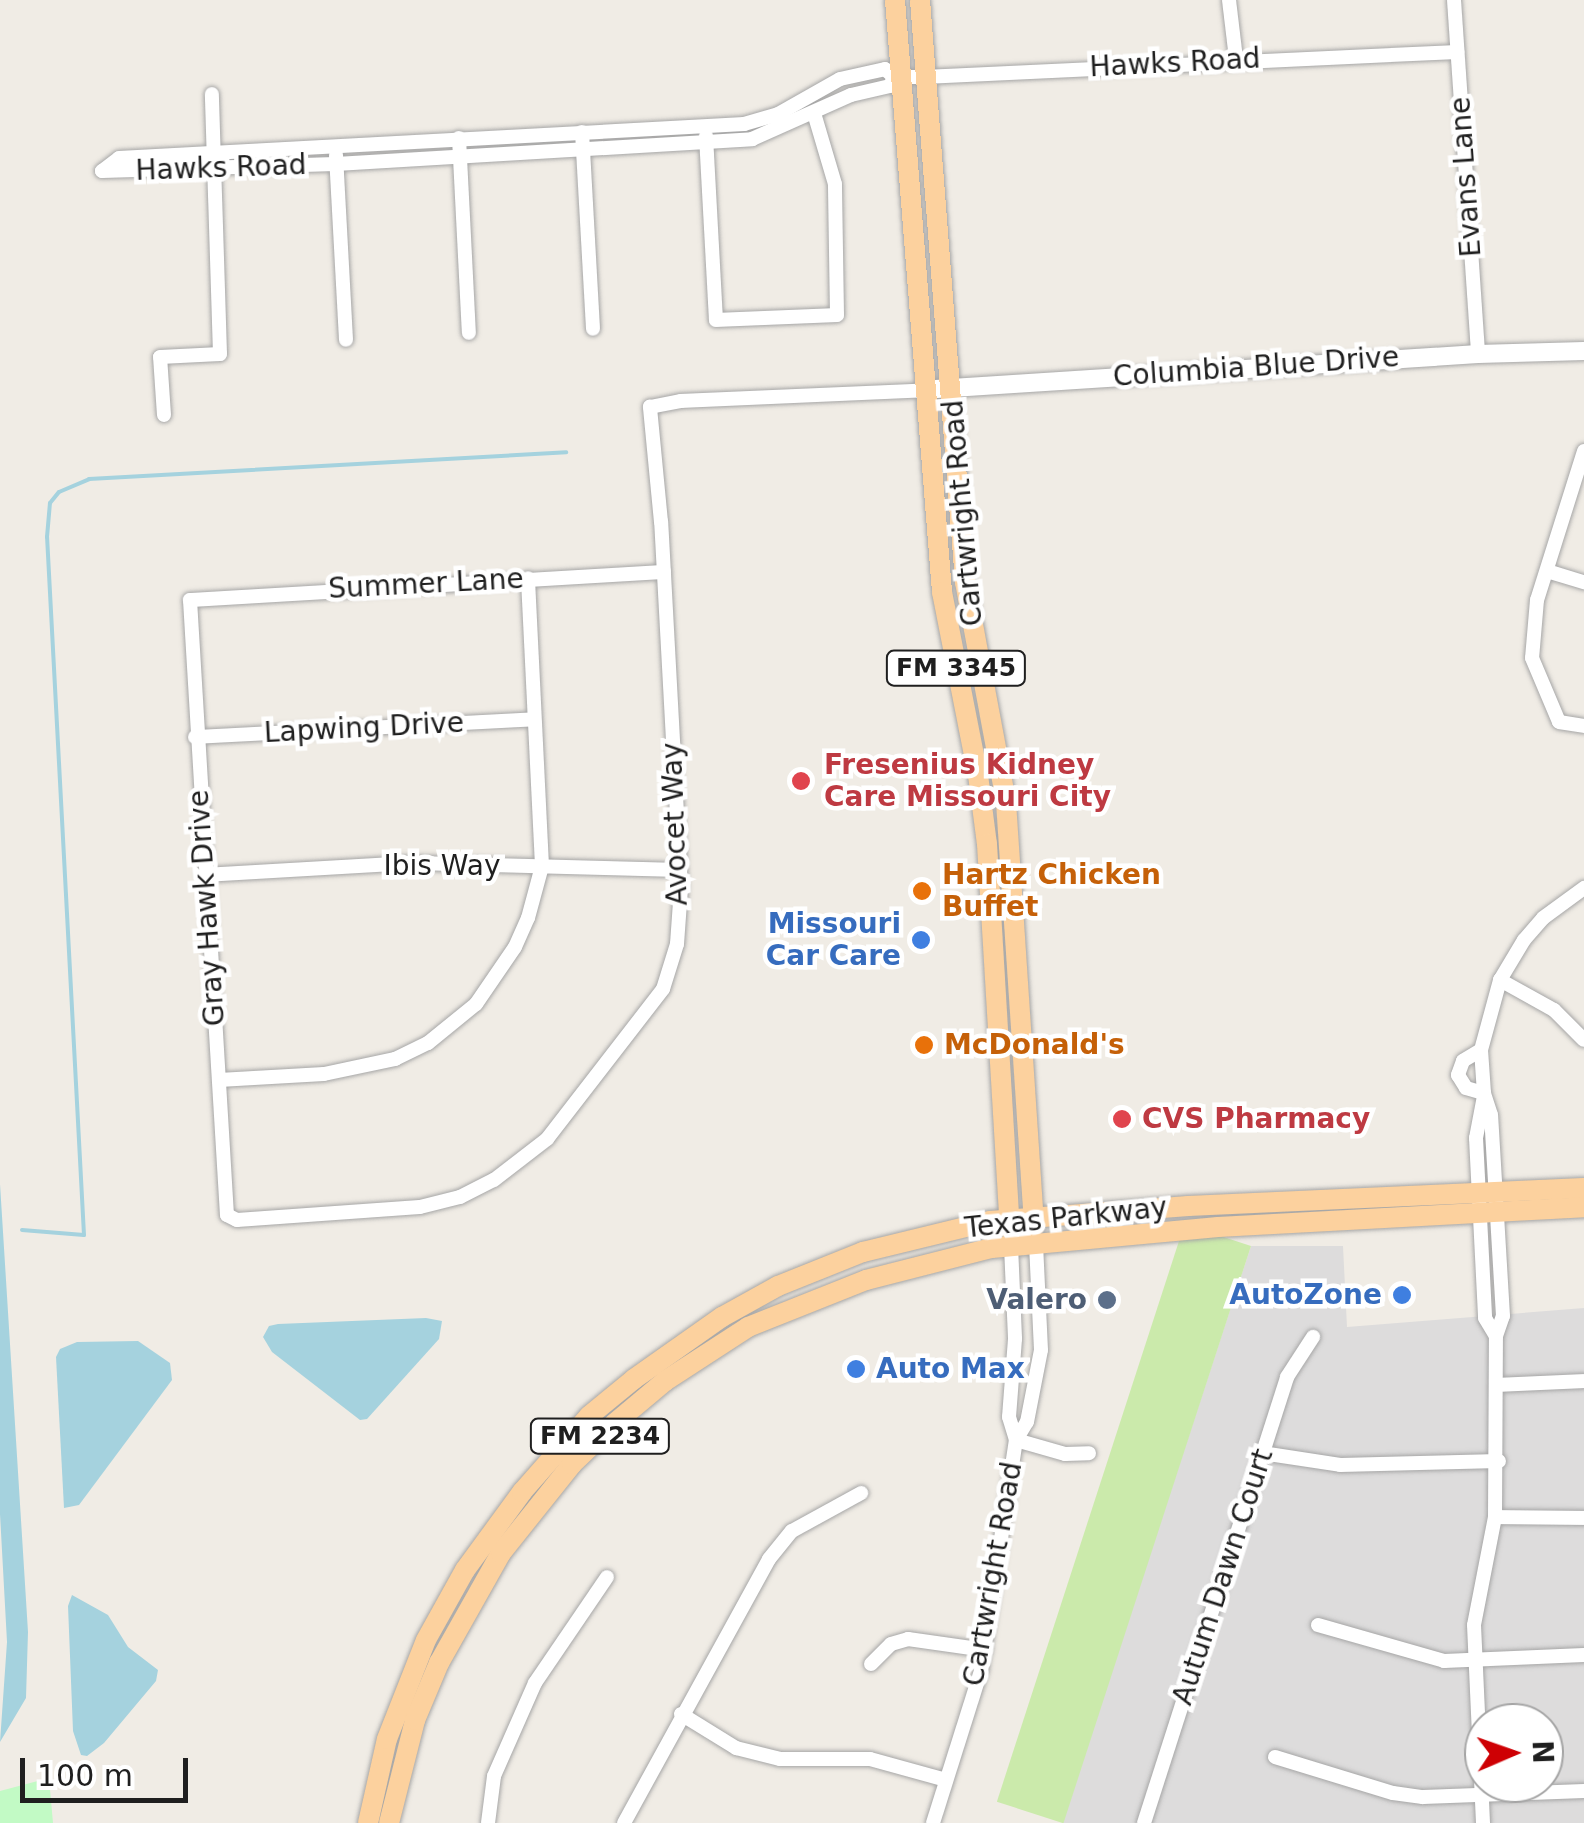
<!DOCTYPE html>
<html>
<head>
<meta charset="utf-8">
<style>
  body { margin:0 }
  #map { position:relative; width:1584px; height:1823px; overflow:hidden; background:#f0ece5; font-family:"DejaVu Sans",sans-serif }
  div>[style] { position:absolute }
  .residential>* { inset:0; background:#dddcdc }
  .grass>* { inset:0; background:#cbeaab; transform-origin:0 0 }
  .park>* { inset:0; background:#c2fac5 }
  .water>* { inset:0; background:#a5d2de }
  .stream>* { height:4px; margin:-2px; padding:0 2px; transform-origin:2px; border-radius:2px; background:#a5d2de }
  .roads { filter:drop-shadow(0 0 2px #a6a6a6) drop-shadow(0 0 2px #a6a6a6) }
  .minor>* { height:14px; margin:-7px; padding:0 7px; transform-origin:7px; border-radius:7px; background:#fff }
  .tertiary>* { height:18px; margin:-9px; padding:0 9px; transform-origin:9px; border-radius:9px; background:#fff }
  .primary>* { height:20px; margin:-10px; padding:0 10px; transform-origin:10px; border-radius:10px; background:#fcd19e }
  .dots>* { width:28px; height:28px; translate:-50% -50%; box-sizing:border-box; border:5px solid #fff; border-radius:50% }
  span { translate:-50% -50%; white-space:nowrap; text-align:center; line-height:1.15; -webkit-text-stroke:9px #fff; paint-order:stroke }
  .shield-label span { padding:2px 8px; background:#fff; border:2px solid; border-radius:8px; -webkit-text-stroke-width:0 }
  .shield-label { font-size:25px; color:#1f1f1f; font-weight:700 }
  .street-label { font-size:28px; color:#1f1f1f }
  .health-label { font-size:28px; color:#be3a42; font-weight:700 }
  .left { translate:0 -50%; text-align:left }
  .food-label { font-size:28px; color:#c56008; font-weight:700 }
  .shop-label { font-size:28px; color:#366cbe; font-weight:700 }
  .right { translate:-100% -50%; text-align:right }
  .service-label { font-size:28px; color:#4e5e75; font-weight:700 }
  .north { position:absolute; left:1464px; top:1703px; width:100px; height:100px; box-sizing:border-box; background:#fff; border:2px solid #a5a5a5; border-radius:50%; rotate:88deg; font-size:28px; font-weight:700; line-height:40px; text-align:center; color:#1f1f1f }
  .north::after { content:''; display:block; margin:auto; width:35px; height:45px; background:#ce0004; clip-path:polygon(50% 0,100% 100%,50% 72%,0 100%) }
  .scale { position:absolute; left:20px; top:1758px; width:168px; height:45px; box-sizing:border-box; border:5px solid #1f1f1f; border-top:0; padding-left:12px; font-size:30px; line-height:35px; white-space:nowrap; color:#1f1f1f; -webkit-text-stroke:8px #fff; paint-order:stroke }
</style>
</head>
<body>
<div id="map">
  <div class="residential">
    <i style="clip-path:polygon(evenodd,1251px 1246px,1343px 1246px,1347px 1327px,1584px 1308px,1584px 1823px,1062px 1823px,1251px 1246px,1484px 1723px,1544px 1723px,1544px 1783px,1484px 1783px,1484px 1723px)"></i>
  </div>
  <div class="grass">
    <i style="left:1251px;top:1246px;width:607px;height:70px;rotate:108deg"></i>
  </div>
  <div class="park">
    <i style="clip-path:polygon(49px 1778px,53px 1823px,0 1823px,0 1791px)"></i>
  </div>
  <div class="water">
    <i style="clip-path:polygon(0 1184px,28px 1632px,26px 1698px,0 1742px,7px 1642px,0 1514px)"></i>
    <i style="clip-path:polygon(426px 1318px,442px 1321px,439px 1339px,367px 1419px,360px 1420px,272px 1352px,263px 1337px,269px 1326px,278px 1324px)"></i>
    <i style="clip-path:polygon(138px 1341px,170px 1363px,172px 1380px,79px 1505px,64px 1508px,56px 1357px,60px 1349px,77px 1342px)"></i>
    <i style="clip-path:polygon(72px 1595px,108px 1615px,128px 1647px,158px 1670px,156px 1681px,104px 1743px,87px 1756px,81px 1755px,73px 1731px,68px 1606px)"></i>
  </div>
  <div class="stream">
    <i style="left:22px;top:1230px;width:62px;rotate:4.6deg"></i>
    <i style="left:84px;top:1235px;width:699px;rotate:-93.03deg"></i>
    <i style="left:47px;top:537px;width:34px;rotate:-85deg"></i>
    <i style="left:50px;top:503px;width:14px;rotate:-51deg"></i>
    <i style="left:59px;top:492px;width:33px;rotate:-23deg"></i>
    <i style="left:89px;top:479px;width:478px;rotate:-3.2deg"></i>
  </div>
  <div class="roads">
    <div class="minor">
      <i style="left:1229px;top:0;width:59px;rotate:83.2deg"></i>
      <i style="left:1454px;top:0;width:355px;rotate:86.1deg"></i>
      <i style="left:582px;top:132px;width:197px;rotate:86.8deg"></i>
      <i style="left:706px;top:136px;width:184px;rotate:86.9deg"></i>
      <i style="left:716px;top:320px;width:121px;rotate:-2.4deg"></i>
      <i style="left:837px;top:315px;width:131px;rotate:-90.9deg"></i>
      <i style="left:835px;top:184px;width:74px;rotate:-106.5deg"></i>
      <i style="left:459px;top:138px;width:195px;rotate:87.1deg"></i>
      <i style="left:336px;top:155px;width:185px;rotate:86.9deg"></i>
      <i style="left:102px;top:171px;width:21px;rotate:-37deg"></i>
      <i style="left:119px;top:158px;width:626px;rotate:-3.11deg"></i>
      <i style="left:744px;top:124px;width:35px;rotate:-16deg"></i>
      <i style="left:778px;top:114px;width:71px;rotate:-29.4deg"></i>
      <i style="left:840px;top:79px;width:46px;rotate:-12.5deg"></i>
      <i style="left:885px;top:69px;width:12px;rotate:42deg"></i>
      <i style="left:894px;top:77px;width:30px"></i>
      <i style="left:924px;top:77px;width:534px;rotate:-2.69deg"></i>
      <i style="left:102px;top:171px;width:234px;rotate:-1.7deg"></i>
      <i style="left:336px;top:164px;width:417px;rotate:-3.4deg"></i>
      <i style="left:752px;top:139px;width:108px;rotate:-24deg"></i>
      <i style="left:851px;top:95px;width:40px;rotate:-13deg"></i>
      <i style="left:890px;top:86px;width:10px;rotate:-66deg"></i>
      <i style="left:164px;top:415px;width:58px;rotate:-93.9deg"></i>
      <i style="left:160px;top:357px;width:60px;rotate:-2.9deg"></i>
      <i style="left:220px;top:354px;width:260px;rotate:-91.8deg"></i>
      <i style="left:1584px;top:451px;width:156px;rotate:107.5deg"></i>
      <i style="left:1537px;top:600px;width:58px;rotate:94.9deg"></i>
      <i style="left:1532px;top:658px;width:69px;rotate:67.1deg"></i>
      <i style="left:1559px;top:722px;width:25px;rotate:9deg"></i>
      <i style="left:1547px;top:571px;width:39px;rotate:17deg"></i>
      <i style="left:664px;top:572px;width:475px;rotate:176.6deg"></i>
      <i style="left:190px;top:600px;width:616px;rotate:86.56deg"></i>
      <i style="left:227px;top:1215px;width:11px;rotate:27deg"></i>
      <i style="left:237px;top:1220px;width:183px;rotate:-4.1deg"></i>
      <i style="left:420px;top:1207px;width:41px;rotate:-14deg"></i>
      <i style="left:460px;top:1197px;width:38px;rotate:-27deg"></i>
      <i style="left:494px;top:1180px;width:67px;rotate:-37.7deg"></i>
      <i style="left:547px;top:1139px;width:190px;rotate:-52.3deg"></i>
      <i style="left:663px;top:989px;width:47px;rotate:-72.7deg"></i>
      <i style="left:677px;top:944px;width:56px;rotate:-85.9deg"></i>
      <i style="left:681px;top:888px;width:367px;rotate:-93.1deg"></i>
      <i style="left:661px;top:522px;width:116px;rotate:-95.5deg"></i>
      <i style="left:650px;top:407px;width:32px;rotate:-11deg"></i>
      <i style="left:681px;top:401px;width:248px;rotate:-2.5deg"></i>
      <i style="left:195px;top:737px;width:338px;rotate:-3deg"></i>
      <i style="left:204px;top:875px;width:211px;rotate:-3.3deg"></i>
      <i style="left:415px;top:863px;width:265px;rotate:1.5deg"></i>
      <i style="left:1500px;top:980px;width:62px;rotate:29.1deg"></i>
      <i style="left:1554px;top:1010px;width:42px;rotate:45deg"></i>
      <i style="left:1481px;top:1050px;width:21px;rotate:149deg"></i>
      <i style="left:1463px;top:1061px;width:15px;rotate:110deg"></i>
      <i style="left:1458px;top:1075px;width:15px;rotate:58deg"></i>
      <i style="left:1466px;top:1088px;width:19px;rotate:16deg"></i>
      <i style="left:219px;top:1080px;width:105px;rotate:-3.3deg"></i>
      <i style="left:324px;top:1074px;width:73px;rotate:-11.9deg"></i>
      <i style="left:395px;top:1059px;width:37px;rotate:-26deg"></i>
      <i style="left:428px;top:1043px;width:62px;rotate:-39.1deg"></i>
      <i style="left:476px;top:1004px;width:69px;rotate:-55.6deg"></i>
      <i style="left:515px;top:947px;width:32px;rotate:-66deg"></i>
      <i style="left:528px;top:918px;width:54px;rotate:-74.9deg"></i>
      <i style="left:542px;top:866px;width:288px;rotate:-92.8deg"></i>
      <i style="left:1484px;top:1096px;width:43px;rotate:100.8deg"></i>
      <i style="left:1476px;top:1138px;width:180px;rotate:87.1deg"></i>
      <i style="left:1485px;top:1318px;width:21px;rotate:59deg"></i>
      <i style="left:1011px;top:1246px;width:93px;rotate:87.5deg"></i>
      <i style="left:1015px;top:1339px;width:78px;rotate:94.4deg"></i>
      <i style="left:1009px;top:1417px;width:24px;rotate:73deg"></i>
      <i style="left:1497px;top:1385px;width:87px;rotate:-2.6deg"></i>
      <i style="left:1016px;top:1440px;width:51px;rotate:15.9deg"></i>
      <i style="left:1065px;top:1454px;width:24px;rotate:-2deg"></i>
      <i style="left:1262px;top:1453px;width:79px;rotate:8.7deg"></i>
      <i style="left:1340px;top:1465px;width:159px;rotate:-1.4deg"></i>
      <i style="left:1495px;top:1517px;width:89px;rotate:0.6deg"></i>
      <i style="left:1318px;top:1625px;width:131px;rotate:15.9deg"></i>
      <i style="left:1444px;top:1661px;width:140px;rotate:-2.5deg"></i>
      <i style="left:871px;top:1664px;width:28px;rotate:-45deg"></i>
      <i style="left:891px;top:1644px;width:18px;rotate:-16deg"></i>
      <i style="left:908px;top:1639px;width:78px;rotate:8.1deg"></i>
      <i style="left:681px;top:1714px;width:65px;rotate:31.7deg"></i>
      <i style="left:736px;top:1748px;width:45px;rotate:14deg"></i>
      <i style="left:780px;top:1759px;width:90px"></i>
      <i style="left:870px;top:1759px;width:79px;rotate:15.4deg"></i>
      <i style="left:1275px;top:1757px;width:123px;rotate:17deg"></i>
      <i style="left:1393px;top:1793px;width:30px;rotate:8deg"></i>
      <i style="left:1423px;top:1797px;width:161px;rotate:-2.1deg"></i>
      <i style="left:488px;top:1823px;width:47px;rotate:-82.7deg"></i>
      <i style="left:494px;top:1776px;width:102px;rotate:-66.2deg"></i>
      <i style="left:535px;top:1683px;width:128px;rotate:-55.8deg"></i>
      <i style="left:624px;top:1823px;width:301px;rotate:-61.2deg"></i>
      <i style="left:769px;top:1559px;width:36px;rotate:-51deg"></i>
      <i style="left:792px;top:1531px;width:79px;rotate:-28.8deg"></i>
      <i style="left:933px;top:1823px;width:159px;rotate:-72.5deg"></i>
      <i style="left:981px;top:1671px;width:234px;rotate:-81.4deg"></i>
      <i style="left:1016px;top:1440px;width:21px;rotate:-59deg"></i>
      <i style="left:1027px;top:1422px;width:73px;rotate:-79deg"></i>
      <i style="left:1041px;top:1350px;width:107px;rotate:-92.7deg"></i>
      <i style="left:1144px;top:1823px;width:468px;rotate:-72.2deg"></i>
      <i style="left:1287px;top:1377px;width:48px;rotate:-57deg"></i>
      <i style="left:1483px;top:1823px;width:198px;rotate:-92.6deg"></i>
      <i style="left:1474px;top:1625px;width:110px;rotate:-79deg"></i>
      <i style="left:1495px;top:1517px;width:181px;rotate:-89.7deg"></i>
      <i style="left:1496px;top:1336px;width:21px;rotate:-71deg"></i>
      <i style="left:1503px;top:1316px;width:201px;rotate:-93.4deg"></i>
      <i style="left:1491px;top:1115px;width:23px;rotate:-108deg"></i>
      <i style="left:1484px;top:1093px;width:43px;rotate:-94deg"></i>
      <i style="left:1481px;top:1050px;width:73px;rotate:-74.8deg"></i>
      <i style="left:1500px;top:980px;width:47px;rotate:-59deg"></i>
      <i style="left:1524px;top:940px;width:29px;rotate:-49deg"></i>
      <i style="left:1543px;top:918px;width:51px;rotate:-36.2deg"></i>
    </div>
    <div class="tertiary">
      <i style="left:936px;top:389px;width:543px;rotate:-3.69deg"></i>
      <i style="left:1478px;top:354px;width:106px;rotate:-1.6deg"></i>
    </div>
    <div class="primary">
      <i style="left:895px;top:0;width:594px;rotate:85.46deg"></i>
      <i style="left:942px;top:592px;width:187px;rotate:78.9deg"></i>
      <i style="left:978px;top:775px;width:70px;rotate:82.6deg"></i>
      <i style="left:987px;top:844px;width:386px;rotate:86.6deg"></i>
      <i style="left:920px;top:0;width:584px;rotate:85.58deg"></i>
      <i style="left:965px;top:582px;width:224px;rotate:79.4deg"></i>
      <i style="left:1006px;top:802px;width:425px;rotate:86.2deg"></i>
      <i style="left:368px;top:1823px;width:86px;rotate:-77.3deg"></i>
      <i style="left:387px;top:1739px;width:106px;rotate:-68.5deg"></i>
      <i style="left:426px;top:1640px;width:80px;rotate:-60.9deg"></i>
      <i style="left:465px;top:1570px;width:97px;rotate:-53.8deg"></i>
      <i style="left:522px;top:1492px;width:101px;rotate:-48.6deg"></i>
      <i style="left:589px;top:1416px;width:58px;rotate:-39.4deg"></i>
      <i style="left:634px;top:1379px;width:108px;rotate:-35.2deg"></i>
      <i style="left:722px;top:1317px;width:64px;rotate:-29deg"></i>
      <i style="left:778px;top:1286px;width:92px;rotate:-21.8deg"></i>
      <i style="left:863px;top:1252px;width:131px;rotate:-13.7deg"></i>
      <i style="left:990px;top:1221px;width:199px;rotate:-4.3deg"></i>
      <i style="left:1188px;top:1206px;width:396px;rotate:-2.6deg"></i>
      <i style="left:389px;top:1823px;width:106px;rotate:-75.8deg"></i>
      <i style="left:415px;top:1720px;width:62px;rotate:-67.2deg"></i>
      <i style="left:439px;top:1663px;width:126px;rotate:-60.6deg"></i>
      <i style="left:501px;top:1553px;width:114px;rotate:-51.4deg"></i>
      <i style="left:572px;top:1464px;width:59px;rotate:-43.6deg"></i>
      <i style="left:615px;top:1423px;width:65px;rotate:-40deg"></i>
      <i style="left:665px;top:1381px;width:99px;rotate:-33deg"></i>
      <i style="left:748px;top:1327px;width:127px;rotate:-21.7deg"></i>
      <i style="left:866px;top:1280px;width:130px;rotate:-14.3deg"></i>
      <i style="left:992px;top:1248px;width:227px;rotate:-5.3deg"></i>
      <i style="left:1218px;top:1227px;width:367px;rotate:-3.1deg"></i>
    </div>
  </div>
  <div class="dots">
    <i style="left:801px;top:781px;background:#e0444e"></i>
    <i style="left:922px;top:891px;background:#e8710a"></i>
    <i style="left:921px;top:940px;background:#3f7fe0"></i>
    <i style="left:924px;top:1045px;background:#e8710a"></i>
    <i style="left:1122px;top:1119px;background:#e0444e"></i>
    <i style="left:1402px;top:1295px;background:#3f7fe0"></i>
    <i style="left:1107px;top:1300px;background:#5c6f8a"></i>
    <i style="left:856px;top:1369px;background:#3f7fe0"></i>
  </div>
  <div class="shield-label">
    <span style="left:956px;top:668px">FM 3345</span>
    <span style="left:600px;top:1436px">FM 2234</span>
  </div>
  <div class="street-label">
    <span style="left:1175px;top:63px;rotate:-3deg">Hawks Road</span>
    <span style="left:221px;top:168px;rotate:-2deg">Hawks Road</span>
    <span style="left:1466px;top:177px;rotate:-94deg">Evans Lane</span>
    <span style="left:1256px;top:367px;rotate:-4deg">Columbia Blue Drive</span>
    <span style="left:963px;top:513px;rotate:-95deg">Cartwright Road</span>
    <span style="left:426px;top:584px;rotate:-3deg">Summer Lane</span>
    <span style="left:364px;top:728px;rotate:-3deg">Lapwing Drive</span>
    <span style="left:675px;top:824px;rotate:-92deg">Avocet Way</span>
    <span style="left:442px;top:866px">Ibis Way</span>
    <span style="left:207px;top:908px;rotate:-94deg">Gray Hawk Drive</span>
    <span style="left:1066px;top:1218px;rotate:-6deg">Texas Parkway</span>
    <span style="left:993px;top:1574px;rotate:-80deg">Cartwright Road</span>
    <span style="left:1223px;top:1577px;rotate:-72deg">Autum Dawn Court</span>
  </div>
  <div class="health-label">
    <span class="left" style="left:824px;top:781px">Fresenius Kidney<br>Care Missouri City</span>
    <span class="left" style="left:1142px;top:1119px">CVS Pharmacy</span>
  </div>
  <div class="food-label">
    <span class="left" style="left:942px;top:891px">Hartz Chicken<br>Buffet</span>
    <span class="left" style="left:944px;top:1045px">McDonald's</span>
  </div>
  <div class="shop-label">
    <span class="right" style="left:901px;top:940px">Missouri<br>Car Care</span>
    <span class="right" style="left:1382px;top:1295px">AutoZone</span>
    <span class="left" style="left:876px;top:1369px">Auto Max</span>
  </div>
  <div class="service-label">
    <span class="right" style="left:1087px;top:1300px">Valero</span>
  </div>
  <div class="north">N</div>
  <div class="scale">100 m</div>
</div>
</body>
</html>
